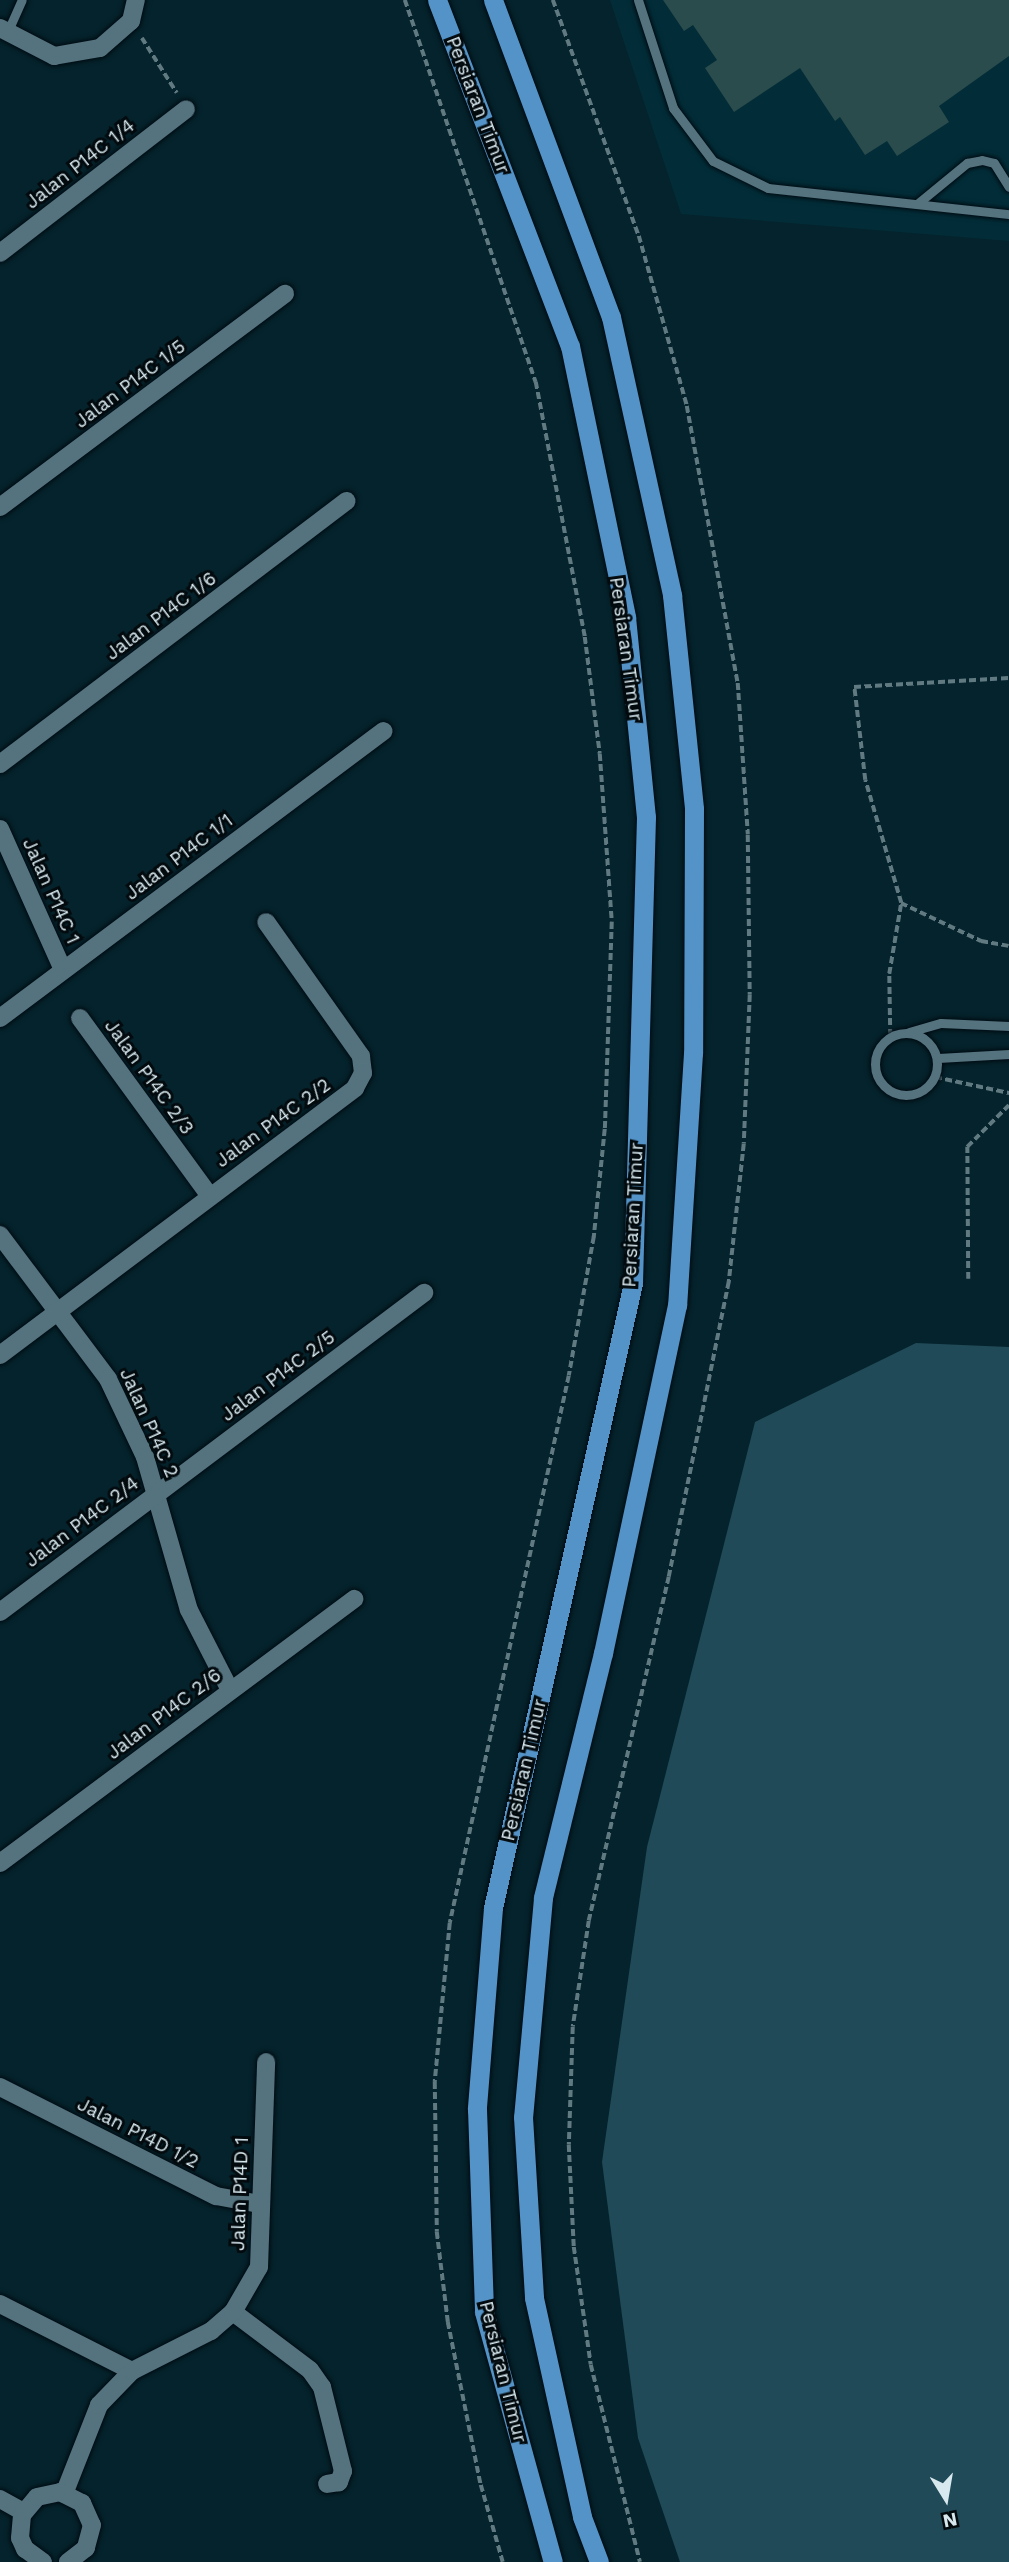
<!DOCTYPE html>
<html>
<head>
<meta charset="utf-8">
<style>
  body { margin:0 }
  #map { position:relative; width:1009px; height:2562px; overflow:hidden; background:#05232c; font-family:"Work Sans",sans-serif }
  div>[style] { position:absolute }
  .built>* { inset:0; background:#022d38 }
  .green>* { inset:0; background:#204a58 }
  .building>* { inset:0; background:#2b4c4c }
  .path>* { height:3.5px; margin-top:-1.75px; transform-origin:0; background:repeating-linear-gradient(90deg,#617981 0 7px,transparent 0 10.5px) }
  .roads { filter:drop-shadow(0 0 2px #000b12) drop-shadow(0 0 2px #000b12) }
  .service>* { height:9px; margin:-4.5px; padding:0 4.5px; transform-origin:4.5px; border-radius:4.5px; background:#54737e }
  .service>.ring { margin:-4.5px; padding:0; box-sizing:content-box; background:none; border:9px solid #54737e; border-radius:50% }
  .minor>* { height:18px; margin:-9px; padding:0 9px; transform-origin:9px; border-radius:9px; background:#54737e }
  .primary>* { height:19px; margin:-9.5px; padding:0 9.5px; transform-origin:9.5px; border-radius:9.5px; background:#5493c7 }
  span { translate:-50% -50%; white-space:nowrap; text-align:center; line-height:1.15; -webkit-text-stroke:6px #020a0e; paint-order:stroke }
  .street-label { font-size:19px; color:#d7e8ee }
  .north { position:absolute; left:911px; top:2464px; width:70px; height:70px; -webkit-text-stroke:5px #020a0e; paint-order:stroke; rotate:169deg; font-size:19px; font-weight:700; line-height:28px; text-align:center; color:#d7e8ee }
  .north::after { content:''; display:block; margin:auto; width:24px; height:32px; background:#d7e8ee; clip-path:polygon(50% 0,100% 100%,50% 72%,0 100%) }
</style>
</head>
<body>
<div id="map">
  <div class="built">
    <i style="clip-path:polygon(610px 0,1009px 0,1009px 241px,681px 214px)"></i>
  </div>
  <div class="green">
    <i style="clip-path:polygon(916px 1343px,1009px 1347px,1009px 2562px,680px 2562px,638px 2438px,602px 2162px,647px 1847px,755px 1422px)"></i>
  </div>
  <div class="building">
    <i style="clip-path:polygon(663px 0,1009px 0,1009px 56px,939px 106px,949px 122px,897px 156px,887px 141px,865px 155px,840px 117px,835px 121px,800px 68px,734px 112px,705px 68px,717px 60px,693px 25px,684px 31px)"></i>
  </div>
  <div class="path">
    <i style="left:405px;top:0;width:404px;rotate:71.1deg"></i>
    <i style="left:536px;top:382px;width:260px;rotate:79.1deg"></i>
    <i style="left:585px;top:637px;width:118px;rotate:82.7deg"></i>
    <i style="left:600px;top:754px;width:168px;rotate:85.9deg"></i>
    <i style="left:612px;top:922px;width:207px;rotate:91.9deg"></i>
    <i style="left:605px;top:1129px;width:109px;rotate:95.8deg"></i>
    <i style="left:594px;top:1237px;width:141px;rotate:100.2deg"></i>
    <i style="left:569px;top:1376px;width:560px;rotate:102.27deg"></i>
    <i style="left:450px;top:1923px;width:160px;rotate:95.4deg"></i>
    <i style="left:435px;top:2082px;width:150px;rotate:89.2deg"></i>
    <i style="left:437px;top:2232px;width:91px;rotate:83deg"></i>
    <i style="left:448px;top:2322px;width:166px;rotate:78.6deg"></i>
    <i style="left:481px;top:2485px;width:80px;rotate:74.1deg"></i>
    <i style="left:553px;top:0;width:251px;rotate:70deg"></i>
    <i style="left:639px;top:236px;width:177px;rotate:74.2deg"></i>
    <i style="left:687px;top:406px;width:282px;rotate:79.6deg"></i>
    <i style="left:738px;top:683px;width:152px;rotate:86.2deg"></i>
    <i style="left:748px;top:835px;width:160px;rotate:89.3deg"></i>
    <i style="left:750px;top:995px;width:149px;rotate:92.3deg"></i>
    <i style="left:744px;top:1144px;width:139px;rotate:96.2deg"></i>
    <i style="left:729px;top:1282px;width:301px;rotate:101.5deg"></i>
    <i style="left:669px;top:1577px;width:353px;rotate:103.1deg"></i>
    <i style="left:589px;top:1921px;width:107px;rotate:98.6deg"></i>
    <i style="left:573px;top:2027px;width:118px;rotate:91.9deg"></i>
    <i style="left:569px;top:2145px;width:102px;rotate:87.2deg"></i>
    <i style="left:574px;top:2247px;width:119px;rotate:81.8deg"></i>
    <i style="left:591px;top:2365px;width:203px;rotate:76deg"></i>
    <i style="left:142px;top:38px;width:65px;rotate:57.5deg"></i>
    <i style="left:901px;top:903px;width:89px;rotate:25.4deg"></i>
    <i style="left:981px;top:941px;width:28px;rotate:10deg"></i>
    <i style="left:890px;top:1036px;width:62px;rotate:-90.9deg"></i>
    <i style="left:889px;top:974px;width:72px;rotate:-80.4deg"></i>
    <i style="left:901px;top:903px;width:128px;rotate:-106.3deg"></i>
    <i style="left:865px;top:780px;width:94px;rotate:-96.7deg"></i>
    <i style="left:854px;top:687px;width:155px;rotate:-3.3deg"></i>
    <i style="left:935px;top:1077px;width:76px;rotate:12.2deg"></i>
    <i style="left:968px;top:1279px;width:132px;rotate:-90.4deg"></i>
    <i style="left:967px;top:1147px;width:59px;rotate:-45deg"></i>
  </div>
  <div class="roads">
    <div class="service">
      <i style="left:638px;top:0;width:114px;rotate:72deg"></i>
      <i style="left:673px;top:108px;width:66px;rotate:53deg"></i>
      <i style="left:713px;top:161px;width:61px;rotate:26.1deg"></i>
      <i style="left:768px;top:188px;width:242px;rotate:6.2deg"></i>
      <i style="left:7px;top:33px;width:36px;rotate:-66deg"></i>
      <i style="left:917px;top:204px;width:65px;rotate:-39.4deg"></i>
      <i style="left:967px;top:163px;width:15px;rotate:-11deg"></i>
      <i style="left:982px;top:160px;width:12px;rotate:14deg"></i>
      <i style="left:994px;top:163px;width:28px;rotate:58deg"></i>
      <i style="left:909px;top:1032px;width:33px;rotate:-16deg"></i>
      <i style="left:941px;top:1023px;width:68px;rotate:2.5deg"></i>
      <i class="ring" style="left:875px;top:1033px;width:53px;height:53px"></i>
      <i style="left:938px;top:1058px;width:71px;rotate:-3.2deg"></i>
    </div>
    <div class="minor">
      <i style="left:0;top:28px;width:61px;rotate:27.4deg"></i>
      <i style="left:54px;top:56px;width:47px;rotate:-9.9deg"></i>
      <i style="left:100px;top:48px;width:41px;rotate:-41.1deg"></i>
      <i style="left:131px;top:21px;width:22px;rotate:-77deg"></i>
      <i style="left:0;top:253px;width:235px;rotate:-37.7deg"></i>
      <i style="left:0;top:507px;width:356px;rotate:-36.8deg"></i>
      <i style="left:0;top:764px;width:435px;rotate:-37.2deg"></i>
      <i style="left:0;top:829px;width:154px;rotate:65.9deg"></i>
      <i style="left:0;top:1018px;width:479px;rotate:-36.8deg"></i>
      <i style="left:80px;top:1018px;width:219px;rotate:53.9deg"></i>
      <i style="left:0;top:1235px;width:180px;rotate:53.1deg"></i>
      <i style="left:108px;top:1379px;width:86px;rotate:64.6deg"></i>
      <i style="left:145px;top:1457px;width:159px;rotate:74deg"></i>
      <i style="left:189px;top:1610px;width:90px;rotate:62.9deg"></i>
      <i style="left:0;top:1355px;width:444px;rotate:-36.9deg"></i>
      <i style="left:355px;top:1088px;width:17px;rotate:-62deg"></i>
      <i style="left:363px;top:1073px;width:17px;rotate:-97deg"></i>
      <i style="left:361px;top:1056px;width:164px;rotate:-125.3deg"></i>
      <i style="left:0;top:1612px;width:531px;rotate:-36.96deg"></i>
      <i style="left:0;top:1863px;width:442px;rotate:-36.7deg"></i>
      <i style="left:0;top:2087px;width:242px;rotate:26.8deg"></i>
      <i style="left:216px;top:2196px;width:45px;rotate:10.3deg"></i>
      <i style="left:0;top:2304px;width:148px;rotate:26.9deg"></i>
      <i style="left:233px;top:2312px;width:96px;rotate:37deg"></i>
      <i style="left:310px;top:2370px;width:21px;rotate:55deg"></i>
      <i style="left:322px;top:2387px;width:87px;rotate:76deg"></i>
      <i style="left:343px;top:2471px;width:12px;rotate:110deg"></i>
      <i style="left:339px;top:2482px;width:12px;rotate:171deg"></i>
      <i style="left:64px;top:2494px;width:96px;rotate:-68.5deg"></i>
      <i style="left:99px;top:2405px;width:47px;rotate:-45.9deg"></i>
      <i style="left:132px;top:2371px;width:89px;rotate:-26.9deg"></i>
      <i style="left:211px;top:2331px;width:29px;rotate:-41deg"></i>
      <i style="left:233px;top:2312px;width:52px;rotate:-60deg"></i>
      <i style="left:259px;top:2267px;width:205px;rotate:-88deg"></i>
      <i style="left:0;top:2499px;width:26px;rotate:29deg"></i>
      <i style="left:43px;top:2562px;width:22px;rotate:-144deg"></i>
      <i style="left:25px;top:2549px;width:12px;rotate:-114deg"></i>
      <i style="left:20px;top:2538px;width:23px;rotate:-85deg"></i>
      <i style="left:22px;top:2515px;width:23px;rotate:-50deg"></i>
      <i style="left:37px;top:2497px;width:24px;rotate:-12deg"></i>
      <i style="left:60px;top:2492px;width:25px;rotate:27deg"></i>
      <i style="left:82px;top:2503px;width:24px;rotate:66deg"></i>
      <i style="left:92px;top:2525px;width:24px;rotate:105deg"></i>
      <i style="left:86px;top:2548px;width:23px;rotate:142deg"></i>
    </div>
    <div class="primary">
      <i style="left:437px;top:0;width:371px;rotate:69deg"></i>
      <i style="left:570px;top:346px;width:277px;rotate:78.3deg"></i>
      <i style="left:626px;top:617px;width:201px;rotate:84.3deg"></i>
      <i style="left:646px;top:817px;width:466px;rotate:91.6deg"></i>
      <i style="left:633px;top:1283px;width:640px;rotate:102.63deg"></i>
      <i style="left:493px;top:1908px;width:202px;rotate:94.6deg"></i>
      <i style="left:477px;top:2109px;width:203px;rotate:88deg"></i>
      <i style="left:484px;top:2312px;width:259px;rotate:74.6deg"></i>
      <i style="left:493px;top:0;width:338px;rotate:69.6deg"></i>
      <i style="left:611px;top:317px;width:285px;rotate:77.6deg"></i>
      <i style="left:672px;top:595px;width:215px;rotate:84.1deg"></i>
      <i style="left:694px;top:809px;width:244px;rotate:90.2deg"></i>
      <i style="left:693px;top:1053px;width:253px;rotate:93.6deg"></i>
      <i style="left:677px;top:1305px;width:356px;rotate:102deg"></i>
      <i style="left:603px;top:1653px;width:252px;rotate:103.8deg"></i>
      <i style="left:543px;top:1898px;width:220px;rotate:95.2deg"></i>
      <i style="left:523px;top:2117px;width:181px;rotate:86.5deg"></i>
      <i style="left:534px;top:2298px;width:224px;rotate:77.6deg"></i>
      <i style="left:582px;top:2517px;width:48px;rotate:69.3deg"></i>
    </div>
  </div>
  <div class="street-label">
    <span style="left:478px;top:105px;rotate:69deg">Persiaran Timur</span>
    <span style="left:80px;top:164px;rotate:-38deg">Jalan P14C 1/4</span>
    <span style="left:130px;top:384px;rotate:-37deg">Jalan P14C 1/5</span>
    <span style="left:161px;top:616px;rotate:-37deg">Jalan P14C 1/6</span>
    <span style="left:626px;top:649px;rotate:82deg">Persiaran Timur</span>
    <span style="left:179px;top:857px;rotate:-37deg">Jalan P14C 1/1</span>
    <span style="left:51px;top:891px;rotate:66deg">Jalan P14C 1</span>
    <span style="left:149px;top:1077px;rotate:54deg">Jalan P14C 2/3</span>
    <span style="left:273px;top:1123px;rotate:-36deg">Jalan P14C 2/2</span>
    <span style="left:633px;top:1215px;rotate:-87deg">Persiaran Timur</span>
    <span style="left:278px;top:1376px;rotate:-37deg">Jalan P14C 2/5</span>
    <span style="left:149px;top:1423px;rotate:66deg">Jalan P14C 2</span>
    <span style="left:82px;top:1522px;rotate:-37deg">Jalan P14C 2/4</span>
    <span style="left:164px;top:1714px;rotate:-37deg">Jalan P14C 2/6</span>
    <span style="left:524px;top:1770px;rotate:-77deg">Persiaran Timur</span>
    <span style="left:138px;top:2133px;rotate:27deg">Jalan P14D 1/2</span>
    <span style="left:240px;top:2194px;rotate:-88deg">Jalan P14D 1</span>
    <span style="left:503px;top:2372px;rotate:76deg">Persiaran Timur</span>
  </div>
  <div class="north">N</div>
</div>
</body>
</html>
